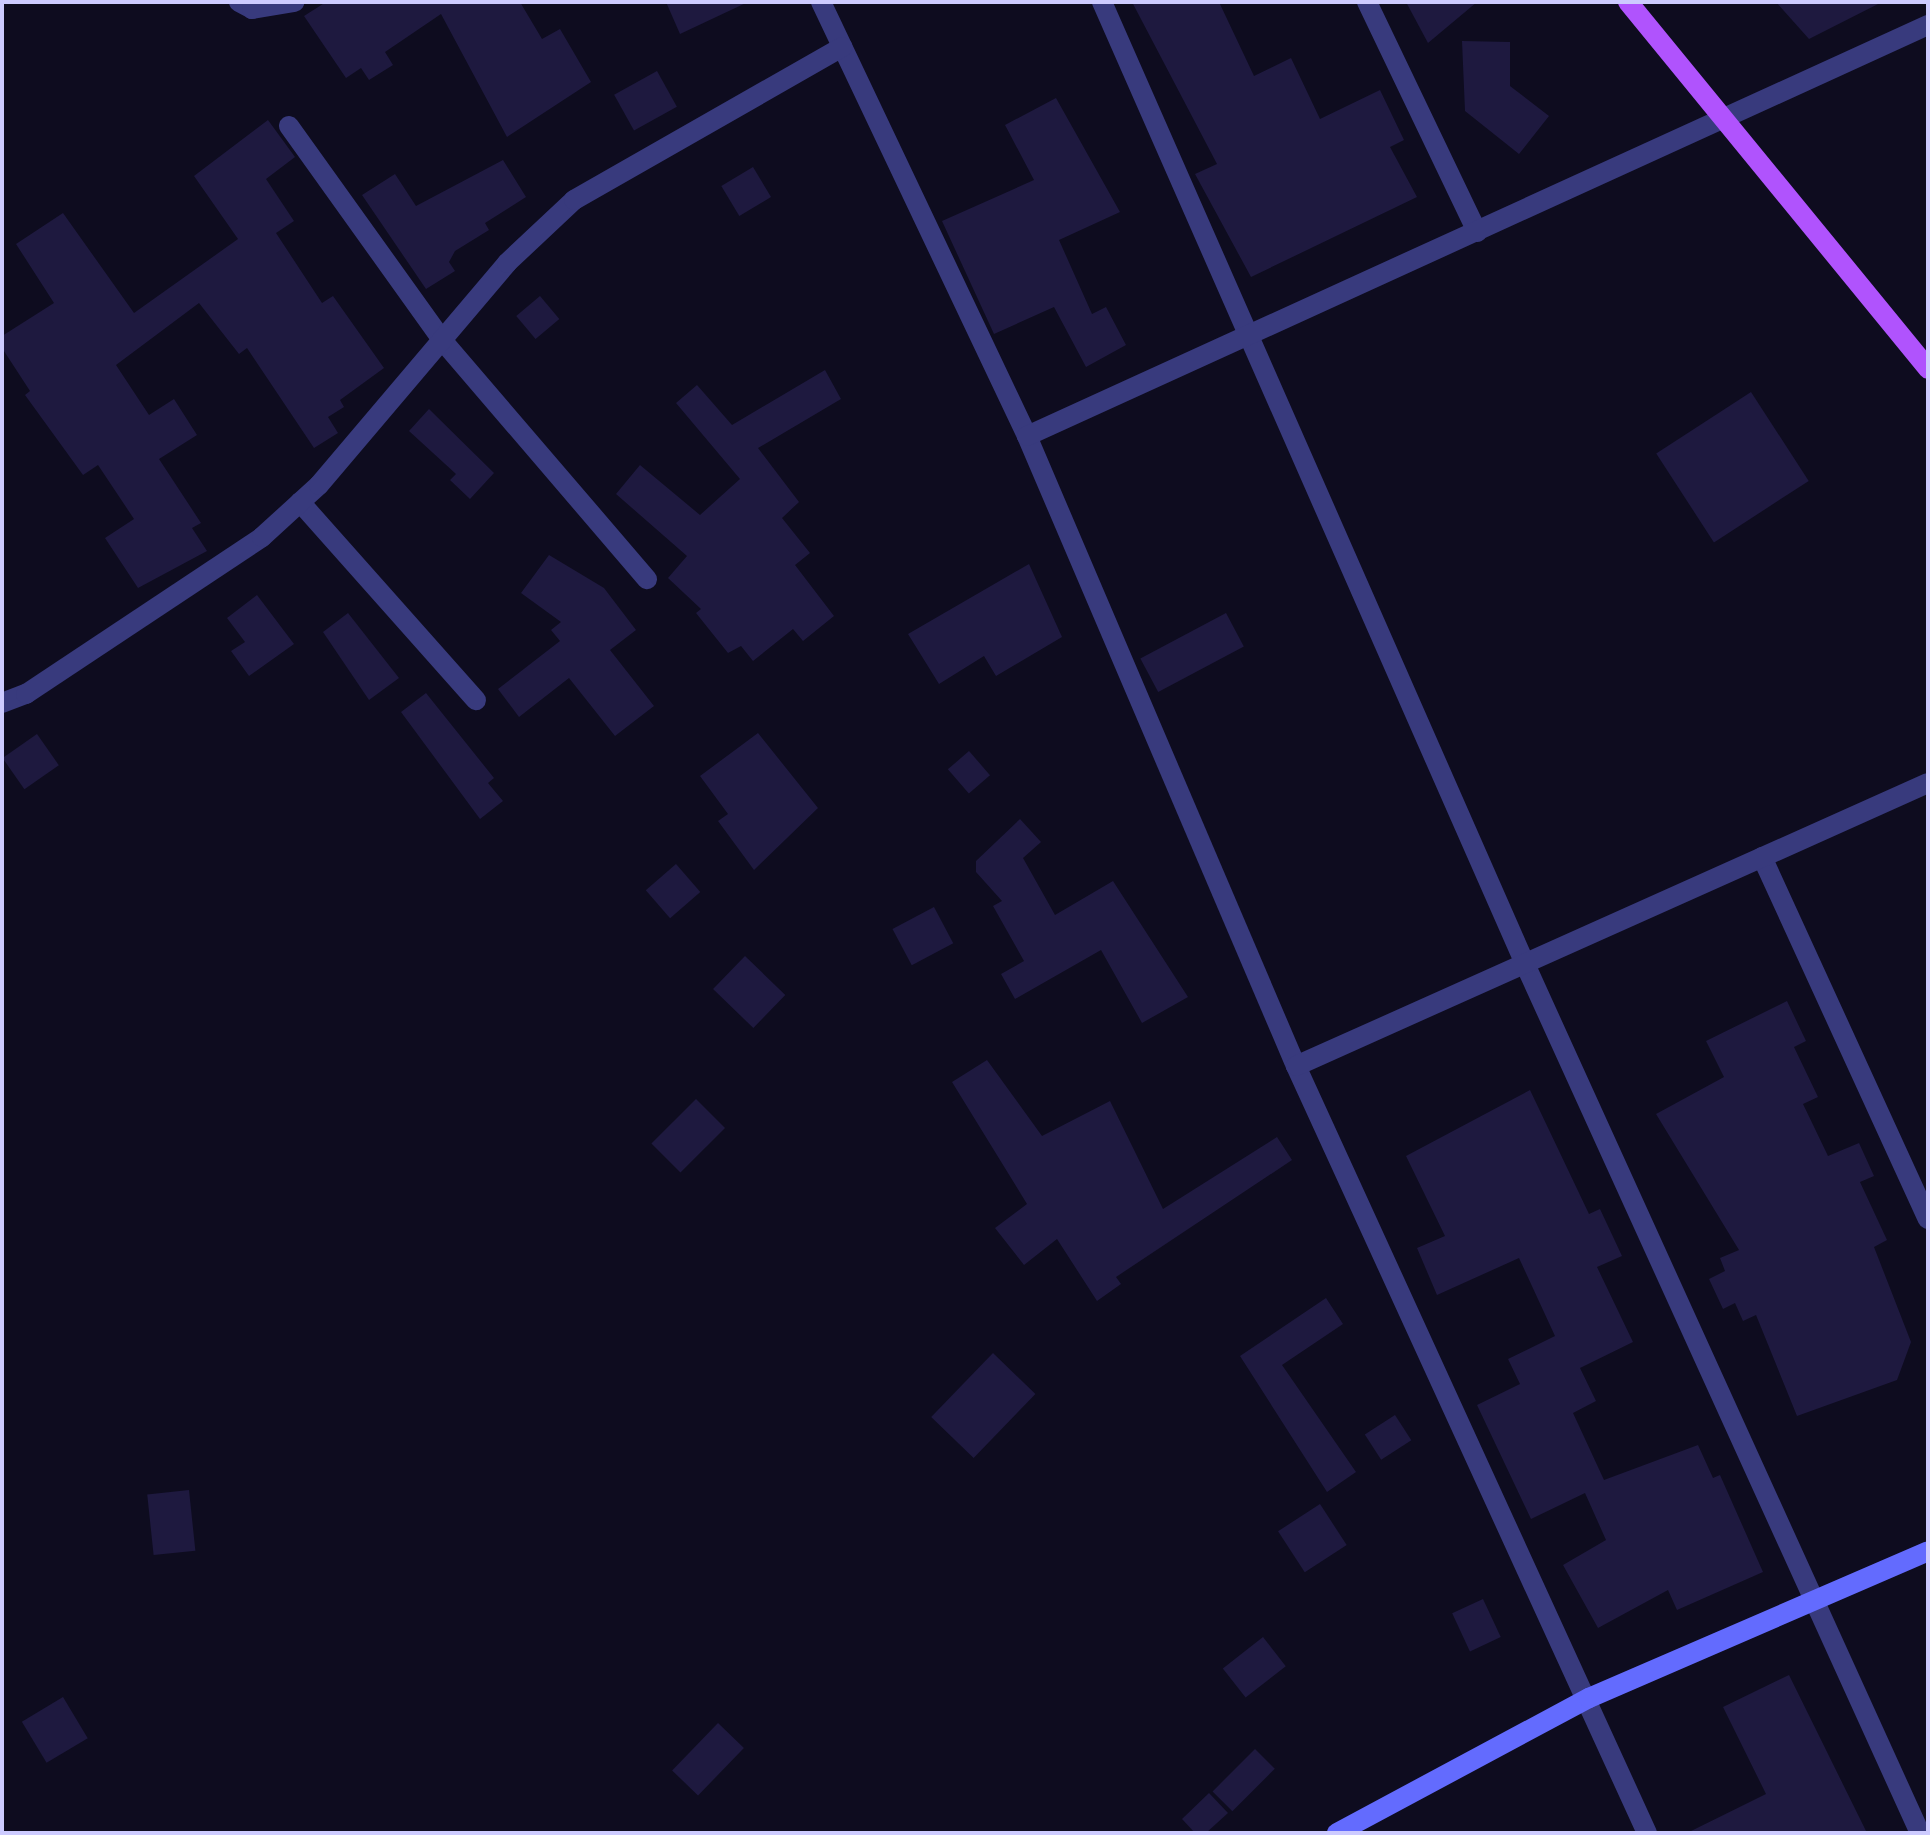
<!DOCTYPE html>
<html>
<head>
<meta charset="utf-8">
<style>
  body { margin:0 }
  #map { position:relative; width:1930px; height:1835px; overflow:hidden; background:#0e0c1f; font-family:Cabin,sans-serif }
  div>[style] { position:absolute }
  .building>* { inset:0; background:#1e193f; transform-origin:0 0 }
  .street>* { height:20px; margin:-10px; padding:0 10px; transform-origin:10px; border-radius:10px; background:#383a7d }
  .secondary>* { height:20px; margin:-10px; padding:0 10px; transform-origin:10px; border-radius:10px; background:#636bfe }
  .primary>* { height:20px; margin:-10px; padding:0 10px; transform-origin:10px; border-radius:10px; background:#b053fd }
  span { translate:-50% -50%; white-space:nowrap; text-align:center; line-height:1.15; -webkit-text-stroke:8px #0e0c1f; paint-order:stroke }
  .frame { position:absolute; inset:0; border:4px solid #cdcbff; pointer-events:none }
</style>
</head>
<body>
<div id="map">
  <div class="building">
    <i style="clip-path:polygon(326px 2px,520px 2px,542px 39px,560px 29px,591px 82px,507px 137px,441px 14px,385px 52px,393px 65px,369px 80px,361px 68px,346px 78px,304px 16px)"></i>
    <i style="clip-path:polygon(666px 2px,748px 2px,680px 34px)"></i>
    <i style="clip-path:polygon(1132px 2px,1219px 2px,1254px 76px,1291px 58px,1320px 119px,1380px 90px,1404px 140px,1390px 147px,1417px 197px,1251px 277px,1195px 174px,1217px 164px)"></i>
    <i style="clip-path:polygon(1406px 2px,1477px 2px,1428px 43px)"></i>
    <i style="clip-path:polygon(1776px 2px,1882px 2px,1809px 39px)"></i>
    <i style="clip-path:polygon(1462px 41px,1510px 42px,1510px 86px,1549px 116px,1519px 154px,1465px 111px)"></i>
    <i style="left:657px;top:71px;width:41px;height:49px;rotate:61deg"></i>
    <i style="clip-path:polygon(1056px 98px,1120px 212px,1059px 240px,1092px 314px,1106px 307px,1126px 345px,1086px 367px,1054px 307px,994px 334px,942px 221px,1034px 180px,1005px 125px)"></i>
    <i style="clip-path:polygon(268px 120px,295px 157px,266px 179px,294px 221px,276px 233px,322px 303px,333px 296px,384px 368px,340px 400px,344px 407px,328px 417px,338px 433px,314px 448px,247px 348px,239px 354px,199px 303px,116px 365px,149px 415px,174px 399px,197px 435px,159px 459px,201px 523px,192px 528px,207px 551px,138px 588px,105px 538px,134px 519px,98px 465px,83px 475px,25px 395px,30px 391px,2px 348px,2px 336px,54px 303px,16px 244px,63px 213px,134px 313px,238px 239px,194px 176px)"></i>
    <i style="clip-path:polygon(503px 160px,526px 197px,485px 223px,489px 230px,455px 251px,449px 262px,455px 271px,426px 289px,362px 195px,395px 174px,416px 206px)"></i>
    <i style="left:753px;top:167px;width:35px;height:37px;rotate:59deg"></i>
    <i style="left:540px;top:296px;width:30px;height:31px;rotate:50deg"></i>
    <i style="clip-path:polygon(825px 370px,841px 399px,758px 448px,799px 502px,782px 518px,810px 553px,795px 565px,834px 616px,803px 641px,793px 629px,753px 661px,741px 646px,728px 653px,696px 613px,701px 609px,668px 578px,687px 556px,616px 494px,640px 465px,700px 515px,740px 479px,676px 403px,697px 385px,732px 425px)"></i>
    <i style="left:1751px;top:392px;width:106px;height:113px;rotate:57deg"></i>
    <i style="clip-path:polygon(429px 409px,494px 473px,470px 499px,450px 480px,456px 474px,409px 431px)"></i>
    <i style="clip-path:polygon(549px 555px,604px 588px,636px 630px,610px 650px,654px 706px,615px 736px,569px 678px,519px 717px,498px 689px,560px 641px,551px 630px,561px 622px,521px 593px)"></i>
    <i style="clip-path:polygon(1029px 564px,1062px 637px,996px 676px,984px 656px,939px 684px,908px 634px)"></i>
    <i style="clip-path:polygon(257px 595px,294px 644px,249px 676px,231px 651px,245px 642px,227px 618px)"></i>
    <i style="clip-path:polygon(348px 613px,399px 678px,369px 700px,323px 632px)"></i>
    <i style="left:1226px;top:613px;width:38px;height:97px;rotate:62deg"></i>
    <i style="clip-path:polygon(426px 693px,494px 778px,488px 783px,503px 801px,480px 819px,401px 712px)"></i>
    <i style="clip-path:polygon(758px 733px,818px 808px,754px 870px,718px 821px,728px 814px,700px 776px)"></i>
    <i style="left:37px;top:734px;width:38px;height:42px;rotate:55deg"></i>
    <i style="left:969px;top:751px;width:32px;height:28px;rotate:49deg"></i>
    <i style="clip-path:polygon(1020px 819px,1041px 842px,1023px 858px,1055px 915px,1113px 881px,1188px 997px,1142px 1023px,1101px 950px,1015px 999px,1001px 974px,1024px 961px,993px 906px,1002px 901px,976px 872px,976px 861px)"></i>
    <i style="left:676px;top:864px;width:37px;height:40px;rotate:49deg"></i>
    <i style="left:934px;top:907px;width:41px;height:47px;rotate:62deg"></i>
    <i style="left:745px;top:956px;width:56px;height:46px;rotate:44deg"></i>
    <i style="clip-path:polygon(1787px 1001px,1806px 1041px,1794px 1047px,1818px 1097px,1803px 1104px,1828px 1156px,1859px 1143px,1874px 1176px,1860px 1182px,1887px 1240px,1874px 1247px,1911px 1342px,1897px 1380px,1797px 1416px,1756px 1315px,1743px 1321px,1735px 1303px,1723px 1309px,1709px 1279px,1725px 1271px,1720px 1258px,1739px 1250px,1656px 1114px,1724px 1077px,1706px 1041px)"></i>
    <i style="clip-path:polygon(987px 1060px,1042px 1136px,1110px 1101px,1163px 1209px,1277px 1137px,1292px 1160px,1116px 1277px,1121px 1284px,1097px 1301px,1057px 1239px,1024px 1265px,995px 1228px,1027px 1204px,952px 1082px)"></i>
    <i style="clip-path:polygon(1530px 1090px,1589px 1214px,1600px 1209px,1622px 1256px,1597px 1267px,1633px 1342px,1580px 1368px,1596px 1401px,1573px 1413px,1604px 1480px,1698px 1445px,1713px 1478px,1720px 1475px,1763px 1572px,1677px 1610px,1668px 1590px,1598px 1628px,1563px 1565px,1606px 1540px,1585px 1493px,1531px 1519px,1477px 1405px,1520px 1384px,1508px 1359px,1555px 1336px,1519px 1258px,1437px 1295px,1417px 1248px,1445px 1236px,1406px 1156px)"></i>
    <i style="left:696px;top:1099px;width:41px;height:63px;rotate:45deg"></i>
    <i style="clip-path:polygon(1326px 1298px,1343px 1324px,1282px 1365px,1356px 1472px,1327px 1492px,1240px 1356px)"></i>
    <i style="left:993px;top:1353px;width:59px;height:89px;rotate:44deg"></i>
    <i style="left:1395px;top:1415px;width:30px;height:36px;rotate:57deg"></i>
    <i style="left:189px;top:1490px;width:61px;height:42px;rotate:84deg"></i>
    <i style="left:1320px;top:1504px;width:49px;height:50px;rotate:57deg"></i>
    <i style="left:1483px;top:1599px;width:42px;height:34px;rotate:65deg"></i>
    <i style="left:1263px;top:1637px;width:37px;height:51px;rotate:52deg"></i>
    <i style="clip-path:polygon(1789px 1675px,1867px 1833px,1687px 1833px,1766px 1794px,1723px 1707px)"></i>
    <i style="left:63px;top:1697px;width:48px;height:48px;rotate:59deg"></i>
    <i style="left:718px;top:1723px;width:36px;height:66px;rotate:44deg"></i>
    <i style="left:1255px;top:1749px;width:28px;height:60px;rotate:45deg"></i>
    <i style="clip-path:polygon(1209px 1793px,1228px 1813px,1206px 1833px,1195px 1833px,1182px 1819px)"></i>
  </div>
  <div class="street">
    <i style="left:239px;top:2px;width:15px;rotate:28deg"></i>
    <i style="left:252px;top:9px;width:43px;rotate:-9.5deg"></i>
    <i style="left:821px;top:2px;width:480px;rotate:64.6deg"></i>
    <i style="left:1027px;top:436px;width:685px;rotate:66.88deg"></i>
    <i style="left:1296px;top:1066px;width:843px;rotate:65.41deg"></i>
    <i style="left:1102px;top:2px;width:1051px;rotate:66.26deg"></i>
    <i style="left:1525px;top:964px;width:955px;rotate:65.56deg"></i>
    <i style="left:1367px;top:2px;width:255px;rotate:64.4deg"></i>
    <i style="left:289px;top:126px;width:263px;rotate:54.4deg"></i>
    <i style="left:442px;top:340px;width:315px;rotate:49.4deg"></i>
    <i style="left:1027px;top:436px;width:990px;rotate:-24.52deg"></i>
    <i style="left:300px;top:502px;width:265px;rotate:48.4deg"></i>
    <i style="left:2px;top:703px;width:26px;rotate:-21deg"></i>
    <i style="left:26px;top:694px;width:283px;rotate:-33.6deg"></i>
    <i style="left:262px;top:537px;width:77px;rotate:-42.4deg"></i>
    <i style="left:319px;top:485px;width:291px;rotate:-49.7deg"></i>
    <i style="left:507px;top:263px;width:92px;rotate:-43.2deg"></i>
    <i style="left:574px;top:200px;width:309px;rotate:-29.7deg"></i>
    <i style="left:1762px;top:857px;width:398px;rotate:65.4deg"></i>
    <i style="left:1296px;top:1066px;width:692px;rotate:-24.12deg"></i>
  </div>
  <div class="secondary">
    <i style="left:1337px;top:1833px;width:286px;rotate:-28.2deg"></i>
    <i style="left:1589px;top:1698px;width:369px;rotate:-23.4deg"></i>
  </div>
  <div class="primary">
    <i style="left:1628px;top:2px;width:474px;rotate:50.7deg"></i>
  </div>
  <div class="frame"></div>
</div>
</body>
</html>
